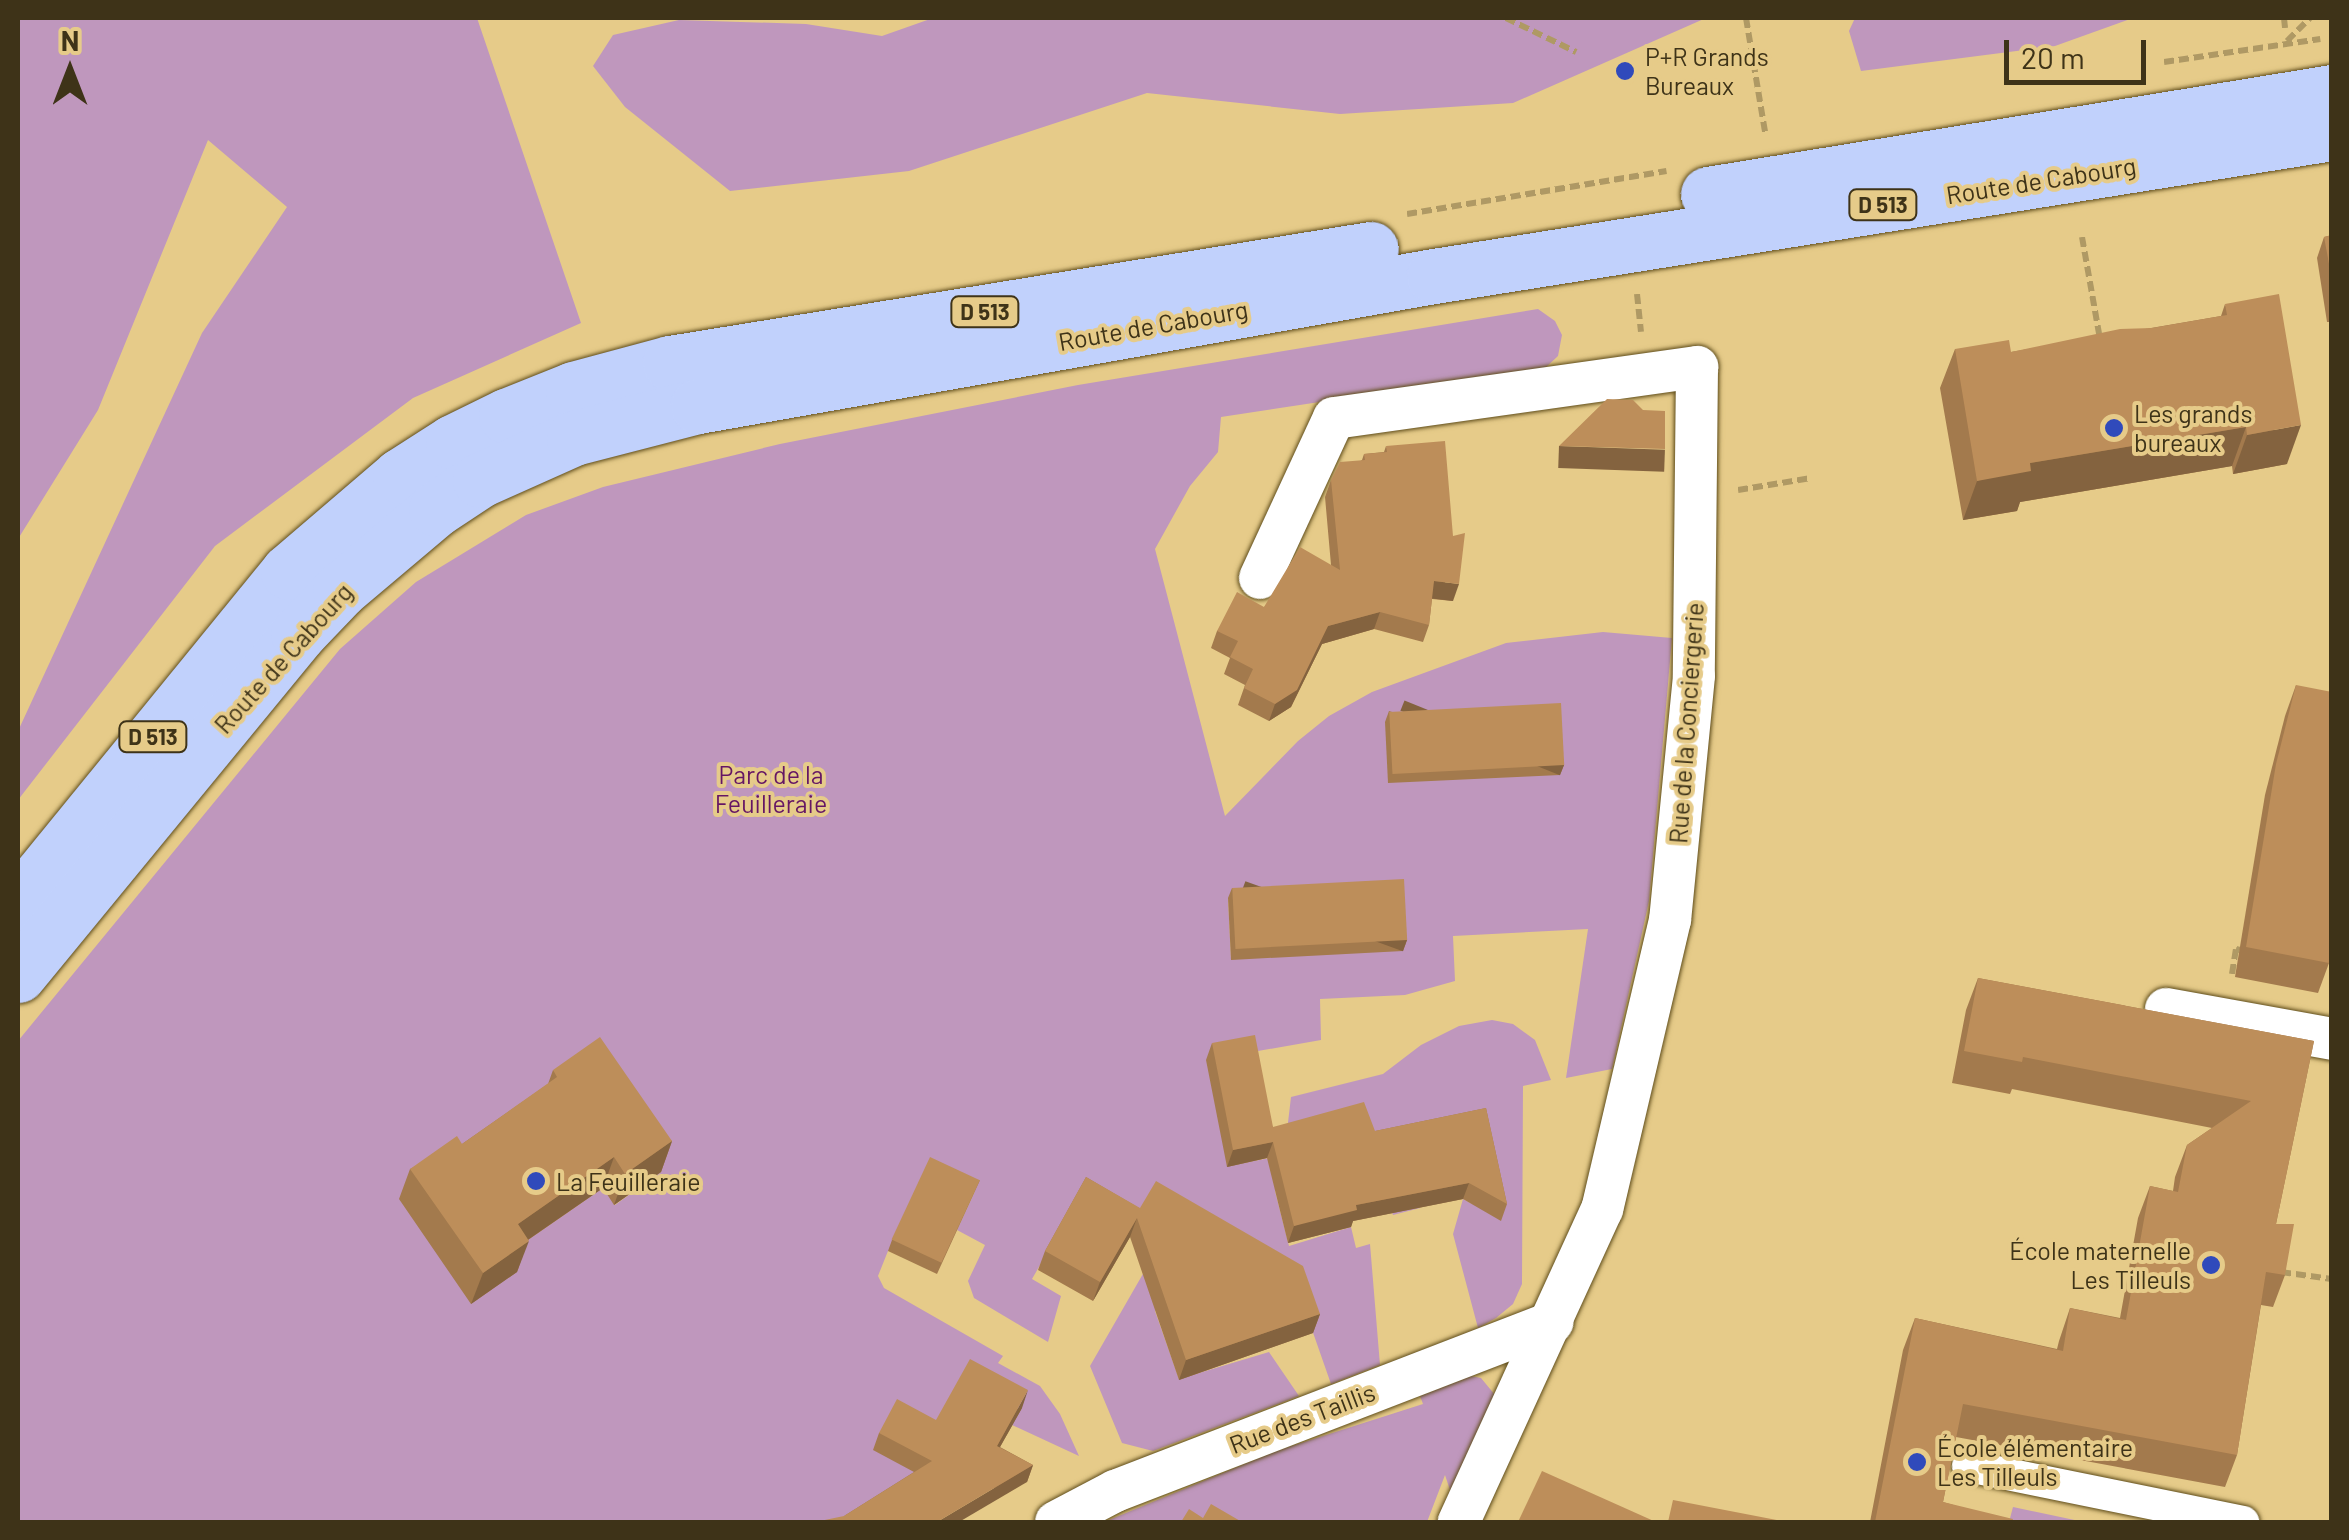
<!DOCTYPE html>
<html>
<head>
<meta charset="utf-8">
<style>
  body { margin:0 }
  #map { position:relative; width:2349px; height:1540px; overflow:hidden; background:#e6cb89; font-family:Barlow,sans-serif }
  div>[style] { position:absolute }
  .green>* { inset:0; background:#bf97bd }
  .path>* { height:6px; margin-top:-3px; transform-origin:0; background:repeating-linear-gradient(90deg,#af9964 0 10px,transparent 0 15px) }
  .roads { filter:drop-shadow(0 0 2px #5f4d1b) drop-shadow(0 0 2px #5f4d1b) }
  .pedestrian>* { height:32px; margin:-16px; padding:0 16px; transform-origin:16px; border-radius:16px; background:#fff }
  .minor>* { height:42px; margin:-21px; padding:0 21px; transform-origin:21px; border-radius:21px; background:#fff }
  .primary>* { height:55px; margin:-27.5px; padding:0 27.5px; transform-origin:27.5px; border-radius:27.5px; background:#c1d1fc }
  .wall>* { inset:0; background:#a37a4d }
  .shaded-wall>* { inset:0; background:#84633f; transform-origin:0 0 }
  .building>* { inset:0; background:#bd8e5a; transform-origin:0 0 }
  .dots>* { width:28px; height:28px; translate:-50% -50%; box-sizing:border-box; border:5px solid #e6cb89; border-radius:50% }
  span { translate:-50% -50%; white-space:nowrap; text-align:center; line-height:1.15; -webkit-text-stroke:8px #e6cb89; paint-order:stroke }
  .shield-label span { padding:2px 8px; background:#e6cb89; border:2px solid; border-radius:8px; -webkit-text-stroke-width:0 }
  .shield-label { font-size:22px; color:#3e3318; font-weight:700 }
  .poi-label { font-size:25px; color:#3e3318 }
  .left { translate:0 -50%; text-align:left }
  .right { translate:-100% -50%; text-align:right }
  .street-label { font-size:25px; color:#3e3318 }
  .park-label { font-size:25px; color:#651664 }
  .frame { position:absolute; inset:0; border:20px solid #3e3318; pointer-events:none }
  .north { position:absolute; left:20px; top:20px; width:100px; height:100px; -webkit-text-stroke:8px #e6cb89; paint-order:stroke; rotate:0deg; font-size:28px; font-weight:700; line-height:40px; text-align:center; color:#3e3318 }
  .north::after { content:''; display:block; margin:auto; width:35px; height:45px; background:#3e3318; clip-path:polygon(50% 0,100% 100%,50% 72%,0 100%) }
  .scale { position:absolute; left:2004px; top:40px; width:142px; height:45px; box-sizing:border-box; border:5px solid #3e3318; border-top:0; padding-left:12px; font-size:30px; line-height:35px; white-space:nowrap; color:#3e3318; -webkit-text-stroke:8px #e6cb89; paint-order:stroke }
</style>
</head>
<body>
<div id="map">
  <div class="green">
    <i style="clip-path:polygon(18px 18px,477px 18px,581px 323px,413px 398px,215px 546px,18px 800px,18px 731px,202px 333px,287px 207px,208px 140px,98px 410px,18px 539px)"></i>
    <i style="clip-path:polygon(933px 18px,1706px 18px,1513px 103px,1340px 114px,1147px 93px,909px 171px,730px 191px,625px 107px,593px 66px,613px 35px,679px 20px,806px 24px,882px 36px)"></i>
    <i style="clip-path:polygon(1855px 18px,2133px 18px,2055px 46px,1861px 71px,1849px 31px)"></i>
    <i style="clip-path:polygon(evenodd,1538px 309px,1555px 321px,1562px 335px,1558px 356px,1545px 368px,1221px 417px,1218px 452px,1190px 486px,1155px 549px,1225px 816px,1298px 741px,1329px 716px,1372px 692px,1506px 643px,1603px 632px,1672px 638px,1649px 901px,1612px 1069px,1566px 1078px,1588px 929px,1453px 936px,1455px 981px,1405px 995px,1320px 999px,1321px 1040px,1207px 1060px,1228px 1166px,1291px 1154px,1287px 1131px,1291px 1097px,1383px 1074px,1421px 1045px,1459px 1026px,1492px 1020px,1513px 1024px,1535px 1040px,1551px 1080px,1523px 1086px,1522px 1284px,1513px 1304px,1496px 1318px,1478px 1328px,1453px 1234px,1463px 1199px,1472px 1204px,1406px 1140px,1420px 1208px,1393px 1215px,1358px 1119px,1275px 1191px,1289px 1246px,1351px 1227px,1356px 1248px,1370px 1244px,1380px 1365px,1331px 1384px,1296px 1284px,1134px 1227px,1063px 1225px,1032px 1279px,1061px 1296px,1048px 1342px,974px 1298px,968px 1281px,985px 1245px,957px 1230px,975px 1191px,888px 1251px,878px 1276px,884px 1288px,1003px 1356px,998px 1363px,1040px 1386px,1060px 1414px,1079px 1456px,1012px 1425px,854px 1522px,18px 1522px,18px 1041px,340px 649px,416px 582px,526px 515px,603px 487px,780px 444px,1078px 385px,1538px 309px,1314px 894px,1231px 959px,1228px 898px,1314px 894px,1538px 309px,446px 1167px,661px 1172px,615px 1205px,603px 1188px,506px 1255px,446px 1167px)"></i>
    <i style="clip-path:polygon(1159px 1246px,1163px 1307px,1155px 1311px,1179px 1379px,1269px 1352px,1299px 1396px,1153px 1451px,1122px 1443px,1090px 1366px)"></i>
    <i style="clip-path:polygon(1471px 1376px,1481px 1378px,1495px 1395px,1452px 1496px,1445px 1475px,1427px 1522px,1104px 1522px,1276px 1451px,1423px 1404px,1420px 1396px)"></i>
    <i style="clip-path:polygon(2013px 1507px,2084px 1522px,2009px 1522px)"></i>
  </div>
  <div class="path">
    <i style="left:1506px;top:18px;width:78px;rotate:25.9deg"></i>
    <i style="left:1746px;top:18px;width:116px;rotate:80.5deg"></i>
    <i style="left:2284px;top:18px;width:10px;rotate:84deg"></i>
    <i style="left:2287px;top:41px;width:33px;rotate:-45deg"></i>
    <i style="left:2164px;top:62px;width:158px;rotate:-8.4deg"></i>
    <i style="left:1407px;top:214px;width:263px;rotate:-9.4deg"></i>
    <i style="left:2082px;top:237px;width:104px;rotate:80deg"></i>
    <i style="left:1637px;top:294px;width:38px;rotate:84deg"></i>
    <i style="left:1738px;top:490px;width:74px;rotate:-9.3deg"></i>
    <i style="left:2232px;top:974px;width:25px;rotate:-81deg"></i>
    <i style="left:2236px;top:949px;width:4px;rotate:14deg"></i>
    <i style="left:2281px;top:1272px;width:51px;rotate:7.8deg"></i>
  </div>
  <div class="roads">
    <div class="pedestrian">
      <i style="left:1968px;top:1466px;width:281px;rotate:11.5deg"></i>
    </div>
    <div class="minor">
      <i style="left:1260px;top:578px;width:176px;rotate:-65.2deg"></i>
      <i style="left:1334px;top:418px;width:367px;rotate:-8deg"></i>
      <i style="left:1697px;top:367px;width:309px;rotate:90.6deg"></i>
      <i style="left:1694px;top:676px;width:245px;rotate:95.6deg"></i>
      <i style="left:1670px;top:920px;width:297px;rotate:103.2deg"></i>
      <i style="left:1602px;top:1209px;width:344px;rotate:114.6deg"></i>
      <i style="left:2166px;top:1009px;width:169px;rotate:10.2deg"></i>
      <i style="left:1056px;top:1522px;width:67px;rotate:-27.7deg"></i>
      <i style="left:1115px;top:1491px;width:469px;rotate:-21.1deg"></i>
    </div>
    <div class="primary">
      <i style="left:1708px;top:194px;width:632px;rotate:-9.28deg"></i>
      <i style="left:18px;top:903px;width:427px;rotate:-50.8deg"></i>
      <i style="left:288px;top:572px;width:148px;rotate:-40.6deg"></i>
      <i style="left:400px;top:476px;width:63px;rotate:-32.7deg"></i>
      <i style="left:453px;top:442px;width:59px;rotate:-26.1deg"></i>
      <i style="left:506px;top:416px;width:72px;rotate:-21.9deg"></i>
      <i style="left:573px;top:389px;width:100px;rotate:-15deg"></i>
      <i style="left:670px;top:363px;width:710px;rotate:-9.24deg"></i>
      <i style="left:18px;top:975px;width:441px;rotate:-50.6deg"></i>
      <i style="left:298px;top:634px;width:61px;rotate:-46.3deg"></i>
      <i style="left:340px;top:590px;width:126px;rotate:-40.2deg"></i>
      <i style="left:436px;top:509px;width:53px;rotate:-33.4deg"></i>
      <i style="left:480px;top:480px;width:103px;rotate:-24.1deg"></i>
      <i style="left:574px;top:438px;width:128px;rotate:-14.5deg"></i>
      <i style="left:698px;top:406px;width:747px;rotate:-10.02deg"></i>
      <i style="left:1434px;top:276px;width:909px;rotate:-9.05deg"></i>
    </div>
  </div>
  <div class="wall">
    <i style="clip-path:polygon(2332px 235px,2332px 322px,2327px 322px,2317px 258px,2324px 237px)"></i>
    <i style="clip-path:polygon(2225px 304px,2287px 464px,2233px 474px,2232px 466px,2020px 502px,2017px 511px,1963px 520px,1940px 388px,1955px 349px,2011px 352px,2221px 316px)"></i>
    <i style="clip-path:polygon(1386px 446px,1453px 601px,1432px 599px,1429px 625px,1423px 642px,1374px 629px,1322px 644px,1291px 707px,1269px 721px,1238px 705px,1245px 685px,1224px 674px,1230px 658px,1211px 648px,1217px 631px,1264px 607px,1331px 565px,1325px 497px,1331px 480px,1362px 460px,1364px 454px,1384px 452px)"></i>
    <i style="clip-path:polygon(2296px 685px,2329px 963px,2318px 993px,2235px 977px,2265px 795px,2285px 716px)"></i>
    <i style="clip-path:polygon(1389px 711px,1564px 765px,1560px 775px,1388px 783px,1385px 722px)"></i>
    <i style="clip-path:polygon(1232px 888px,1407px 940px,1403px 951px,1231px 960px,1228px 898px)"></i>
    <i style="clip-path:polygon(1978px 978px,2314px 1041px,2276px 1224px,2285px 1275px,2273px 1307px,2261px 1305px,2237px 1455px,2225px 1487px,1956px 1437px,1943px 1502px,2012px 1522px,1870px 1522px,1903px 1350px,1915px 1318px,2057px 1349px,2059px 1341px,2070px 1308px,2120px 1318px,2138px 1218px,2150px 1186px,2173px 1191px,2175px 1177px,2187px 1145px,2212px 1128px,2012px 1089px,2010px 1094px,1952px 1083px,1966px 1010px)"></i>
    <i style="clip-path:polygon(1212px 1043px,1273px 1127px,1375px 1131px,1486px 1108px,1507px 1204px,1501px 1221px,1463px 1199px,1353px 1221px,1351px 1227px,1288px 1243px,1267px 1158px,1227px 1167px,1206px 1060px)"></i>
    <i style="clip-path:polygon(553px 1070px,672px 1141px,661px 1172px,614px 1205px,603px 1188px,528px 1240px,517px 1272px,471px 1304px,399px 1199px,410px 1169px,462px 1144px,548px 1084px)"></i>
    <i style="clip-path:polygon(1086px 1177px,1320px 1314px,1313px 1333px,1179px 1380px,1130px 1237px,1093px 1301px,1038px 1270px,1045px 1251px)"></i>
    <i style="clip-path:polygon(980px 1180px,937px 1274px,888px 1251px,892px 1240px)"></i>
    <i style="clip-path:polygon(1022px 1408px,1000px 1447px,1033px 1465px,1027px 1482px,844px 1516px,914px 1472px,873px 1450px,879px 1433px,936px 1420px)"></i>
  </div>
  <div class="shaded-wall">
    <i style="clip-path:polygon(2301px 425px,2287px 464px,2233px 474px,2247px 435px)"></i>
    <i style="clip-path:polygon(2246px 427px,2232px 466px,2020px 502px,2017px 511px,1963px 520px,1977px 481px,2030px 463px)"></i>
    <i style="left:1559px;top:446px;width:106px;height:22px;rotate:2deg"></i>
    <i style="clip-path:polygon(1434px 581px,1459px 584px,1453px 601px,1428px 598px)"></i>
    <i style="clip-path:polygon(1380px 612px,1374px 629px,1322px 644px,1291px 707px,1269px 721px,1275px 704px,1328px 626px)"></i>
    <i style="left:1564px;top:765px;width:11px;height:172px;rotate:112deg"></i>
    <i style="left:1407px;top:940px;width:12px;height:172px;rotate:110deg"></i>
    <i style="clip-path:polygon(672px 1141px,661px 1172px,614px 1205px,625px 1174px)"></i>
    <i style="clip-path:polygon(1273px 1142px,1267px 1158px,1227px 1167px,1233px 1150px)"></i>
    <i style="clip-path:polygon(614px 1157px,603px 1188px,506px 1255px,518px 1224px)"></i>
    <i style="clip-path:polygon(1469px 1183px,1463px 1199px,1353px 1221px,1351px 1227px,1288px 1243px,1294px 1226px,1356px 1205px)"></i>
    <i style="clip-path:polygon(1137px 1218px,1130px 1237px,1093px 1301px,1100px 1282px)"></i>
    <i style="clip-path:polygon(529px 1241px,517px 1272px,471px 1304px,483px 1273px)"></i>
    <i style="clip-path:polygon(1320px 1314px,1313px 1333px,1179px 1380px,1186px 1360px)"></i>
    <i style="clip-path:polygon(1028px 1390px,1022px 1408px,991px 1463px,997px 1446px)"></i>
    <i style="clip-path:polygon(1033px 1465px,1027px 1482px,959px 1522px,937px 1522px)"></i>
  </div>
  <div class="building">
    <i style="clip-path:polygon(2332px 235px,2332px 280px,2324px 237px)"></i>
    <i style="clip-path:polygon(2279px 294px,2301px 425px,2247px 435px,2246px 427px,2030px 463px,2031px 471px,1977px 481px,1955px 349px,2009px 340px,2011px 352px,2120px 329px,2152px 328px,2227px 315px,2225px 304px)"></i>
    <i style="clip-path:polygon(1607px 399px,1633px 400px,1643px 410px,1665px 411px,1665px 449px,1559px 446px)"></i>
    <i style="clip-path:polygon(1445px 441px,1453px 536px,1465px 533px,1459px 584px,1434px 581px,1429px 625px,1380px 612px,1328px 626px,1297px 690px,1275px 704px,1244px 688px,1253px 669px,1230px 657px,1238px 641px,1217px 631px,1237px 592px,1264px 607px,1300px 547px,1340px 570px,1331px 480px,1340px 462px,1365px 460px,1364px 454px,1387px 452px,1386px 446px)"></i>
    <i style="clip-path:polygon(2296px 685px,2332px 692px,2332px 948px,2329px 963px,2246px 947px,2276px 764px)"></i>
    <i style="left:1561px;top:703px;width:62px;height:172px;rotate:87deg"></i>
    <i style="left:1404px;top:879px;width:61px;height:172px;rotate:87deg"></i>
    <i style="clip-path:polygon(1978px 978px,2314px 1041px,2276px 1224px,2294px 1224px,2285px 1275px,2266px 1272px,2237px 1455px,1963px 1404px,1943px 1502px,2013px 1519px,2012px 1522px,1875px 1522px,1915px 1318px,2063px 1351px,2070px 1308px,2126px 1320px,2150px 1186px,2178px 1192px,2187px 1145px,2251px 1101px,2023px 1057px,2022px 1062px,1964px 1051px)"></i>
    <i style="clip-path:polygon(1255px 1035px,1273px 1127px,1364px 1102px,1375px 1131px,1486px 1108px,1507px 1204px,1469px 1183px,1356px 1205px,1357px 1210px,1294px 1226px,1273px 1142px,1233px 1150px,1212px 1043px)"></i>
    <i style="clip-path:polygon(600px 1037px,672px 1141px,625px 1174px,614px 1157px,518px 1224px,529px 1241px,483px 1273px,410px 1169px,457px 1136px,462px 1144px,557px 1077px,553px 1070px)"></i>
    <i style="left:930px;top:1157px;width:55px;height:91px;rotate:25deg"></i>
    <i style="clip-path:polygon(1086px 1177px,1140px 1208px,1156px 1181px,1303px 1266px,1320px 1314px,1186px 1360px,1137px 1218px,1100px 1282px,1045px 1251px)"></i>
    <i style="clip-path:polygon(970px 1359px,1028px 1390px,997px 1446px,1033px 1465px,937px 1522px,815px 1522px,844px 1516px,932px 1461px,879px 1433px,897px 1399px,936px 1420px)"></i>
    <i style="clip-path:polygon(1542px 1471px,1656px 1522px,1518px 1522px)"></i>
    <i style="clip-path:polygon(1673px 1500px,1787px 1522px,1668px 1522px)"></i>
    <i style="clip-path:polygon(1211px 1504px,1242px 1522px,1181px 1522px,1189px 1509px,1203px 1518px)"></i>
  </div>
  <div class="dots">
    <i style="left:1625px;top:71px;background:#304abb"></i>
    <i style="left:2114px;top:428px;background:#304abb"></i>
    <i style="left:536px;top:1181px;background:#304abb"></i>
    <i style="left:2211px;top:1265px;background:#304abb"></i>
    <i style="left:1917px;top:1462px;background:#304abb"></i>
  </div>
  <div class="shield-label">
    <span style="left:1883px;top:205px">D 513</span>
    <span style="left:985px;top:312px">D 513</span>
    <span style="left:153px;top:737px">D 513</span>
  </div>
  <div class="poi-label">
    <span class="left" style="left:1645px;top:71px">P+R Grands<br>Bureaux</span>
    <span class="left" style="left:2134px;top:428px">Les grands<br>bureaux</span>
    <span class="left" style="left:556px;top:1181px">La Feuilleraie</span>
    <span class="right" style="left:2191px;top:1265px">École maternelle<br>Les Tilleuls</span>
    <span class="left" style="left:1937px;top:1462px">École élémentaire<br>Les Tilleuls</span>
  </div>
  <div class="street-label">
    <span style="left:2041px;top:180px;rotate:-9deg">Route de Cabourg</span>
    <span style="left:1153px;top:325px;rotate:-10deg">Route de Cabourg</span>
    <span style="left:283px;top:658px;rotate:-48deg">Route de Cabourg</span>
    <span style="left:1686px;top:723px;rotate:-86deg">Rue de la Conciergerie</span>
    <span style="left:1302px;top:1418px;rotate:-21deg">Rue des Taillis</span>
  </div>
  <div class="park-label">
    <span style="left:771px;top:789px">Parc de la<br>Feuilleraie</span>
  </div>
  <div class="frame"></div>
  <div class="north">N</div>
  <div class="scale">20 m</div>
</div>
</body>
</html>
